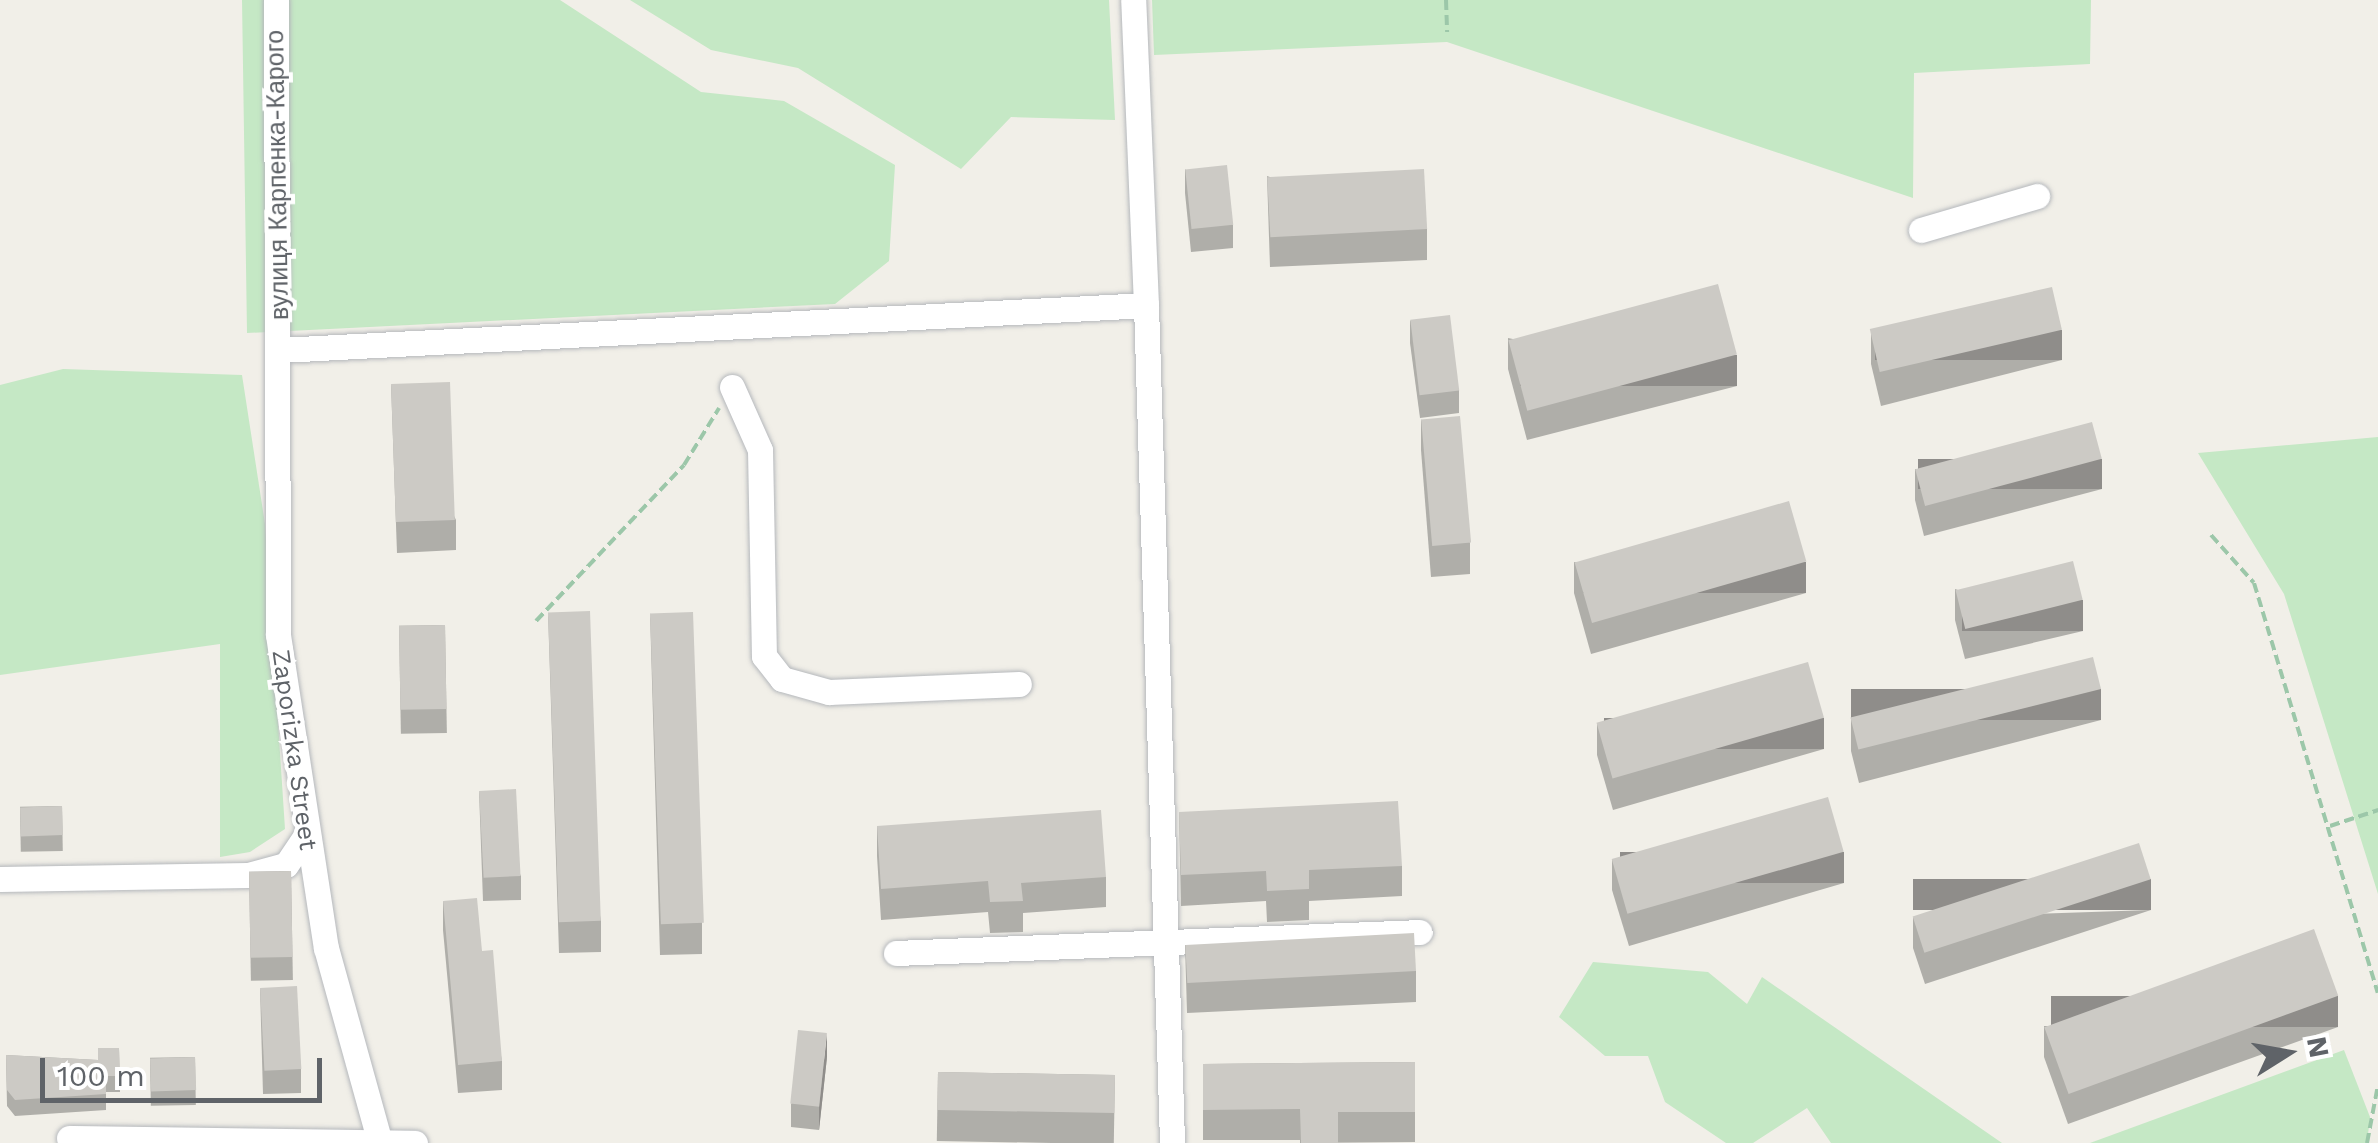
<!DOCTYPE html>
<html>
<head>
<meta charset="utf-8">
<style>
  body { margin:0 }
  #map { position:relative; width:2378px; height:1143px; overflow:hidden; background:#f1efe8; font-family:"Work Sans",sans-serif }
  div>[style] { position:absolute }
  .green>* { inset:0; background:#c5e8c5 }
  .path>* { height:4px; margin-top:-2px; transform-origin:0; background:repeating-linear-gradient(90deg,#9cc7a9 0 10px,transparent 0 15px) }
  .roads { filter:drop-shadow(0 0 2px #b5b8bc) drop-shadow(0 0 2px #b5b8bc) }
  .minor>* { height:25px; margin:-12.5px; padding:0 12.5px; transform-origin:12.5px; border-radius:12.5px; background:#fff }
  .wall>* { inset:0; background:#afaea9; transform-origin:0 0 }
  .shaded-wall>* { inset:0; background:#8f8d8a; transform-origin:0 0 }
  .building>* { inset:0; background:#cccac5; transform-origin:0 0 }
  span { translate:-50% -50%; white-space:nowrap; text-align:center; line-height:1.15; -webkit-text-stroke:8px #fff; paint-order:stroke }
  .street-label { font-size:25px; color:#5f6368 }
  .north { position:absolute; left:2238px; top:1003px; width:100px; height:100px; -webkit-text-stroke:8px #fff; paint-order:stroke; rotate:79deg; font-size:28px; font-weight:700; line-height:40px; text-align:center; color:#5f6368 }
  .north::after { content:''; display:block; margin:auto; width:35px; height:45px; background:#5f6368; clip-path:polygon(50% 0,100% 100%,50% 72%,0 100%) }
  .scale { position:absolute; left:40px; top:1058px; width:282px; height:45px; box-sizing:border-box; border:5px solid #5f6368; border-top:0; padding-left:12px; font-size:30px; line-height:35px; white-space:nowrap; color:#5f6368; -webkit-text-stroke:8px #fff; paint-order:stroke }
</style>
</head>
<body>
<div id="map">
  <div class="green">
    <i style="clip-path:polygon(242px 0,560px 0,701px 92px,784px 101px,895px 165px,889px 261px,835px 304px,247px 333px)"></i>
    <i style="clip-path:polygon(630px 0,1109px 0,1115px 120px,1011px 117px,961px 169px,798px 68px,711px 50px)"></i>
    <i style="clip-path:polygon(1152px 0,2091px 0,2090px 64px,1914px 73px,1913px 198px,1447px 42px,1154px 55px)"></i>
    <i style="clip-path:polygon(63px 369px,242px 375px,265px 524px,285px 829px,250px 852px,220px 857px,220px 644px,0 675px,0 385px)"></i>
    <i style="clip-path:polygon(2378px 437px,2378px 894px,2284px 594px,2198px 453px)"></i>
    <i style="clip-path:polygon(1593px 962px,1708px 972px,1747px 1004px,1762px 977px,2002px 1143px,1831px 1143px,1807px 1108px,1753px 1143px,1726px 1143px,1665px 1102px,1648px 1056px,1605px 1056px,1559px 1017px)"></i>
    <i style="clip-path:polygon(2344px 1050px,2370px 1117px,2367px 1143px,2090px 1143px)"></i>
  </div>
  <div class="path">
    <i style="left:1446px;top:0;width:32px;rotate:88deg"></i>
    <i style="left:2211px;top:535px;width:64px;rotate:48.1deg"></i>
    <i style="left:2254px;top:583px;width:428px;rotate:73.2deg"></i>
    <i style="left:536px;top:621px;width:215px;rotate:-46.5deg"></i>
    <i style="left:684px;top:465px;width:67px;rotate:-58.4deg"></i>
    <i style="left:2330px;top:826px;width:51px;rotate:-18.4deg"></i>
    <i style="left:2367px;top:1143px;width:59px;rotate:-79.3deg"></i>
  </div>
  <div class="roads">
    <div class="minor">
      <i style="left:276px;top:0;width:635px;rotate:89.82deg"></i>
      <i style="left:278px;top:635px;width:317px;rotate:81.3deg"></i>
      <i style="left:326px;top:948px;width:202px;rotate:74.5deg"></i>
      <i style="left:1921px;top:230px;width:121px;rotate:-16.3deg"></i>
      <i style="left:1146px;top:305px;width:838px;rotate:88.22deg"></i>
      <i style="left:280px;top:350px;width:867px;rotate:-2.97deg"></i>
      <i style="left:1146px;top:305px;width:305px;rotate:-92.4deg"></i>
      <i style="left:732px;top:387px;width:69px;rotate:66deg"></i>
      <i style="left:760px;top:450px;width:206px;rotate:88.9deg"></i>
      <i style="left:764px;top:656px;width:29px;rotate:52deg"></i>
      <i style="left:782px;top:679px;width:49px;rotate:15.5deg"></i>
      <i style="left:829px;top:692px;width:190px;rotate:-2.4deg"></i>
      <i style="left:0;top:879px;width:248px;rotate:-0.9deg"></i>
      <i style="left:248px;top:875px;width:39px;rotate:-15deg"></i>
      <i style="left:286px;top:865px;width:34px;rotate:-56deg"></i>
      <i style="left:896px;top:953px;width:524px;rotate:-2.29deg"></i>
      <i style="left:69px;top:1138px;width:346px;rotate:0.8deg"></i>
    </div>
  </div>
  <div class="wall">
    <i style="clip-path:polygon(1185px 169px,1233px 225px,1233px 248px,1191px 252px,1185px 193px)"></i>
    <i style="clip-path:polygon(1267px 176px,1427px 229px,1427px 260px,1270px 267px)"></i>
    <i style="clip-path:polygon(1410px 320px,1459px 390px,1459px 413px,1420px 418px,1410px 343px)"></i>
    <i style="clip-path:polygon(1871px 333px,2062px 360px,1881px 406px,1871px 364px)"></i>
    <i style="clip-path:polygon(1508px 338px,1737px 386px,1527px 440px,1508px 369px)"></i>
    <i style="clip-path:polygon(391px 384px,456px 520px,456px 550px,397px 553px)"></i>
    <i style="clip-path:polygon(1421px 419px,1470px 543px,1470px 574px,1431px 577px,1421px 450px)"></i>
    <i style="clip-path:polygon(1915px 469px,2102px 489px,1924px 536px,1915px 500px)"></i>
    <i style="clip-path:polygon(1574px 562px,1806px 593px,1591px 654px,1574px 593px)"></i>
    <i style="clip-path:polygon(1955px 589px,2083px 631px,1965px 659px,1955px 620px)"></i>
    <i style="clip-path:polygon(548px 612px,601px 921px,601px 952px,559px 953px)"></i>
    <i style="clip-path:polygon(650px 613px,702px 923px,702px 954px,660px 955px)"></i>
    <i style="left:445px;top:625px;width:108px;height:46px;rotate:89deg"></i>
    <i style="clip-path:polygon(1851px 720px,2101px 720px,1859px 783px,1851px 751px)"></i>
    <i style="clip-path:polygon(1597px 724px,1824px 749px,1613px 810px,1597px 755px)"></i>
    <i style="clip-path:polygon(479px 791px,521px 876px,521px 900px,483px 901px)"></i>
    <i style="left:62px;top:806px;width:45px;height:42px;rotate:89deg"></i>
    <i style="clip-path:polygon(1179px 812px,1402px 866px,1402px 896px,1309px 901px,1309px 920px,1267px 922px,1266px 901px,1181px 906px)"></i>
    <i style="clip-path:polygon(877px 826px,1106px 877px,1106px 907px,1023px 913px,1023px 932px,990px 933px,988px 912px,881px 920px,877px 856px)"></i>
    <i style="clip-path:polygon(1612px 859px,1844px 883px,1629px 946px,1612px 890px)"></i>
    <i style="left:291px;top:871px;width:109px;height:42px;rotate:89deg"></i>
    <i style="clip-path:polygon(443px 901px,482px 951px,502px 1061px,502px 1090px,458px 1093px,443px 930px)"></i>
    <i style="clip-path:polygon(2151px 910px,1925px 984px,1913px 948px,1913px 918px)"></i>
    <i style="clip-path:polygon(1185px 945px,1416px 971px,1416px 1002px,1187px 1013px)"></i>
    <i style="clip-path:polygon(260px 988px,301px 1069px,301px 1093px,263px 1094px)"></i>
    <i style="clip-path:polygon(2044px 1026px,2338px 1027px,2068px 1124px,2044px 1057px)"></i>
    <i style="clip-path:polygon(119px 1048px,120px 1092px,106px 1092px,106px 1110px,15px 1116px,7px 1106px,6px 1055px,98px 1060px)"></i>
    <i style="left:195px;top:1057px;width:48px;height:45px;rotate:89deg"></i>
    <i style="clip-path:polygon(827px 1057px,819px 1130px,791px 1127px,791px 1104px)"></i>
    <i style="clip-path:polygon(1415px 1062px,1415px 1142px,1300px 1143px,1300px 1140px,1203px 1140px,1203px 1064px)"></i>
    <i style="left:938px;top:1072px;width:177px;height:69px;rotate:1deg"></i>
  </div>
  <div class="shaded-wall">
    <i style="left:2062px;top:330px;width:30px;height:187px;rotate:90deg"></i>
    <i style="left:1737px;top:355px;width:31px;height:217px;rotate:90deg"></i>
    <i style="left:2102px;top:459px;width:30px;height:184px;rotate:90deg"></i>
    <i style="left:1806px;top:562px;width:31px;height:223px;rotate:90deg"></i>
    <i style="left:2083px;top:600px;width:31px;height:121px;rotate:90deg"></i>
    <i style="left:2101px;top:689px;width:31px;height:250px;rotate:90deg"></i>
    <i style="left:1824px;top:718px;width:31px;height:220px;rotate:90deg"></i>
    <i style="left:1844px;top:852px;width:31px;height:224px;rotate:90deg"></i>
    <i style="left:2151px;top:879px;width:31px;height:238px;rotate:90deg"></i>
    <i style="left:2338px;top:996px;width:31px;height:287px;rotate:90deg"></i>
    <i style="clip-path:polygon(827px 1033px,827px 1057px,819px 1130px,819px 1107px)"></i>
  </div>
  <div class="building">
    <i style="left:1227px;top:165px;width:60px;height:42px;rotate:84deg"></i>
    <i style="left:1424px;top:169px;width:60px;height:157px;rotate:87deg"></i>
    <i style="left:1718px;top:284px;width:73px;height:217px;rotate:75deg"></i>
    <i style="left:2052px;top:287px;width:44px;height:187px;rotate:77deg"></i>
    <i style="left:1450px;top:315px;width:76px;height:40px;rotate:83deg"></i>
    <i style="left:450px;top:382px;width:138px;height:59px;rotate:88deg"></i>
    <i style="left:1460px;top:416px;width:127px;height:39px;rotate:85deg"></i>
    <i style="left:2092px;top:422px;width:38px;height:183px;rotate:75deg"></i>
    <i style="left:1789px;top:501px;width:63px;height:223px;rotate:74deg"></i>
    <i style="left:2073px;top:561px;width:40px;height:121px;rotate:76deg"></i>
    <i style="left:590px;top:611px;width:310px;height:42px;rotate:88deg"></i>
    <i style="left:693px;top:612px;width:311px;height:43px;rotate:88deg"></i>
    <i style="left:445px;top:625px;width:84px;height:46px;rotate:89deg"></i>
    <i style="left:2093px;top:657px;width:33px;height:250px;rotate:76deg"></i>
    <i style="left:1808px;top:662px;width:58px;height:220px;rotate:74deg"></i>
    <i style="left:516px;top:789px;width:87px;height:37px;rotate:87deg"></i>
    <i style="left:1828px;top:797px;width:57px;height:225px;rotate:74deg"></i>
    <i style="clip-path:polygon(1398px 801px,1402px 866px,1309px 870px,1309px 889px,1267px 891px,1266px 871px,1181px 875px,1179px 812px)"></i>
    <i style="left:62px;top:806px;width:29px;height:42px;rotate:88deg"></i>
    <i style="clip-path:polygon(1101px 810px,1106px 877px,1021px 883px,1023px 901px,990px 902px,988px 881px,881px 889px,877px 826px)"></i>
    <i style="left:2139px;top:843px;width:38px;height:238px;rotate:72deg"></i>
    <i style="left:291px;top:871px;width:86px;height:42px;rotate:89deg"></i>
    <i style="clip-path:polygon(477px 898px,482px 951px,493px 950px,502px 1061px,458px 1065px,443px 901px)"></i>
    <i style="left:2314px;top:929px;width:71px;height:287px;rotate:70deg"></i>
    <i style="left:1414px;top:933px;width:38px;height:229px;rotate:87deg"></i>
    <i style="left:297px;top:986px;width:83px;height:37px;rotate:87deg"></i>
    <i style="left:798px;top:1030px;width:29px;height:74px;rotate:6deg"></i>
    <i style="clip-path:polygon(98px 1048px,119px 1048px,120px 1076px,106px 1076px,106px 1094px,15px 1100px,7px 1090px,6px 1055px,98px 1060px)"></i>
    <i style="left:195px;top:1057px;width:33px;height:45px;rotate:88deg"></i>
    <i style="clip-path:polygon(1415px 1062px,1415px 1112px,1338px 1112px,1338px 1143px,1301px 1143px,1300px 1109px,1203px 1110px,1203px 1064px)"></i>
    <i style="left:938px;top:1072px;width:177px;height:38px;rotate:1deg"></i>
  </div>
  <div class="street-label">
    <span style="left:278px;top:175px;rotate:-91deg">вулиця Карпенка-Карого</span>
    <span style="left:294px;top:750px;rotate:82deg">Zaporizka Street</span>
  </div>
  <div class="north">N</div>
  <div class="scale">100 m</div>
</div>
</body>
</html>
